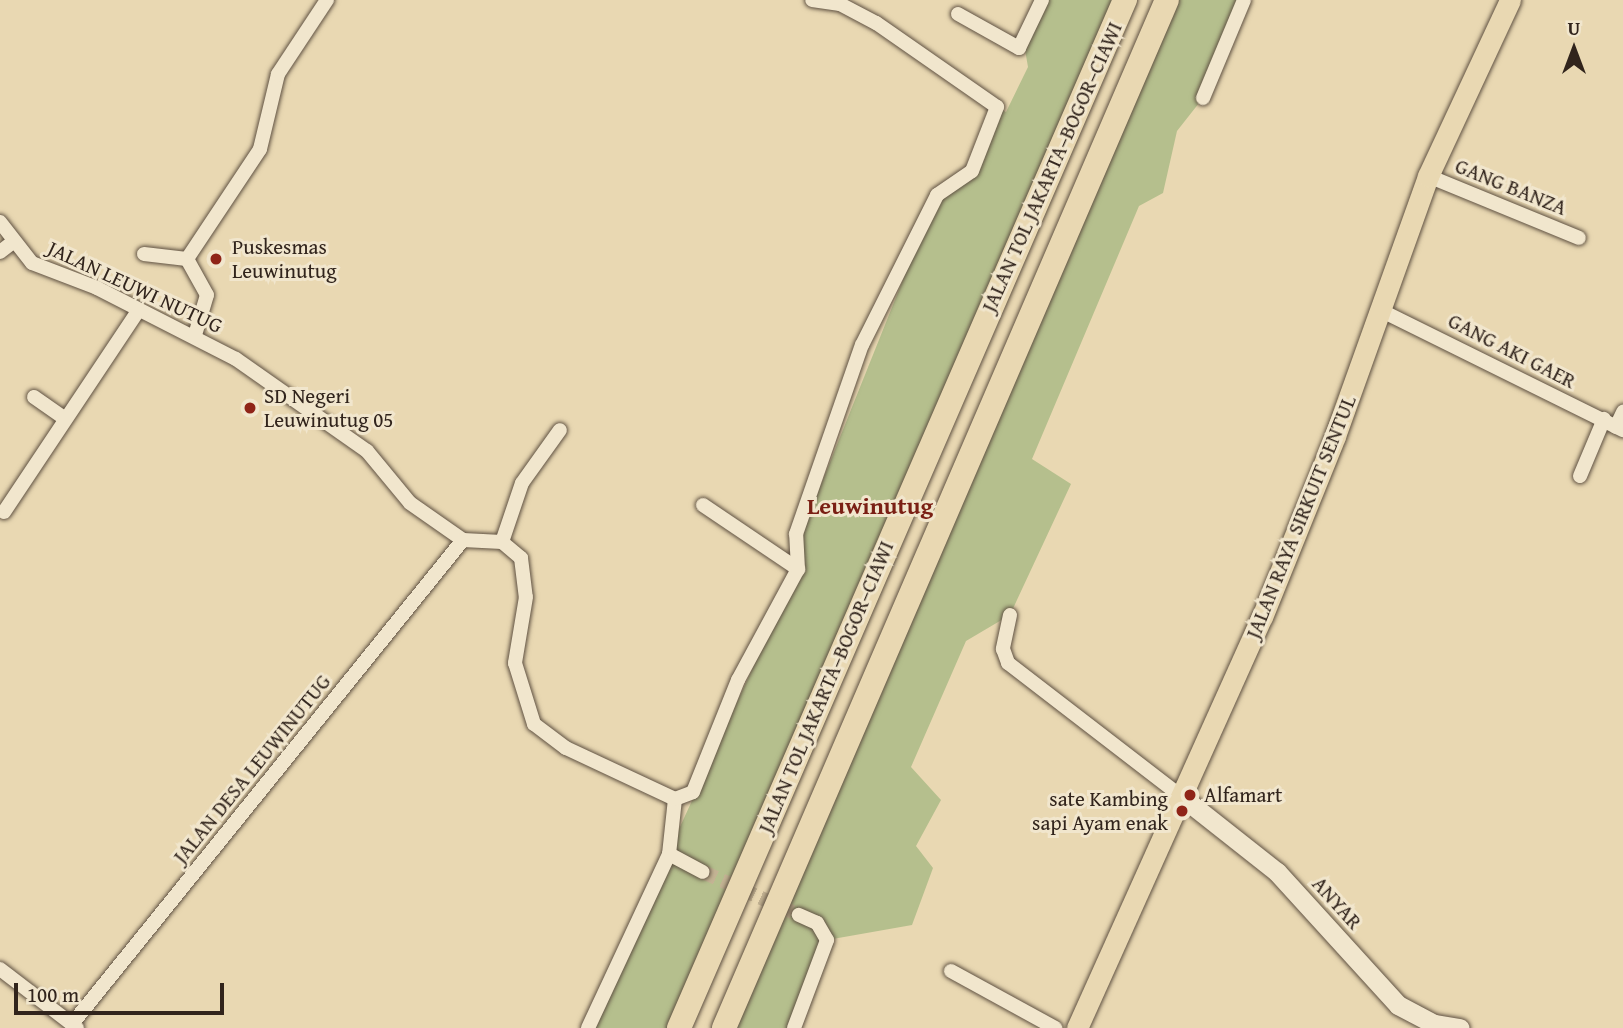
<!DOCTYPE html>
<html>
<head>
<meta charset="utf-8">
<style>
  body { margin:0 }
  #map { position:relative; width:1623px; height:1028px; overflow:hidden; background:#e9d8b2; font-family:"Gentium Book Plus",serif }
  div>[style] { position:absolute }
  .green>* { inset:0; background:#b5bf8d }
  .street-tunnel>* { height:14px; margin-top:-7px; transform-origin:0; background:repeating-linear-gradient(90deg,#c4b494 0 14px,transparent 0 21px) }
  .roads { filter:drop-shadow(0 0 2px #5f5142) drop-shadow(0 0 2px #5f5142) }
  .street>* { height:14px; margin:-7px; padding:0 7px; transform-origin:7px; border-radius:7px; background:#f1e6cd }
  .secondary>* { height:19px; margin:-9.5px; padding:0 9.5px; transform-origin:9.5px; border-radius:9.5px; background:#f1e6cd }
  .primary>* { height:21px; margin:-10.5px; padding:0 10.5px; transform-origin:10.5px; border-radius:10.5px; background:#e9d8b2 }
  .highway>* { height:24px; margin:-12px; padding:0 12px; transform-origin:12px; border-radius:12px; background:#e9d8b2 }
  .dots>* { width:19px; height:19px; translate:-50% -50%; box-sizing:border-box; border:4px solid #f1e6cd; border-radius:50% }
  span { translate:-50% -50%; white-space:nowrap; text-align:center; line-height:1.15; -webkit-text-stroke:6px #f1e6cd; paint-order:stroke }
  .street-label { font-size:21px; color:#31241c }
  .poi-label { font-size:21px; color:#31241c }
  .left { translate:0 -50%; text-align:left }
  .right { translate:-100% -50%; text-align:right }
  .quarter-label { font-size:24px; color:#7a1f14; font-weight:700 }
  .north { position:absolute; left:1539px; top:14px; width:70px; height:70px; -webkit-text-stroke:5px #f1e6cd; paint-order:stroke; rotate:0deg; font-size:19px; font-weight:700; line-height:28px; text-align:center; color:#31241c }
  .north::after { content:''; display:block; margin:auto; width:24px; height:32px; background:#31241c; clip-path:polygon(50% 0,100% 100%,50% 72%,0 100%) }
  .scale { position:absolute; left:14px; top:983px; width:210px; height:32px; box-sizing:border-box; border:4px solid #31241c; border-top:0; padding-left:9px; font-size:21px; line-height:24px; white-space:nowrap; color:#31241c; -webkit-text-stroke:5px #f1e6cd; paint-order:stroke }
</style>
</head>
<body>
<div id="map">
  <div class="green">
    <i style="clip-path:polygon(1042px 0,1125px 0,679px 1028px,588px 1028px,798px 569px,794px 552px,937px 195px,964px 179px,997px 107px,1006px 112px,1028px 67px,1024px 44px)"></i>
    <i style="clip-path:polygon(1167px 0,1244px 0,1203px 98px,1177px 131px,1163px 193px,1139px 206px,1032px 459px,1071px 484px,1010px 615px,966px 641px,911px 767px,941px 800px,916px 846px,933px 868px,912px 925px,827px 940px,794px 1028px,724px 1028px)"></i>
  </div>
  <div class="street-tunnel">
    <i style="left:703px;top:872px;width:105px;rotate:24.1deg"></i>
  </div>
  <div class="roads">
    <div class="street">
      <i style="left:958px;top:14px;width:70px;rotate:29.1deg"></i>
      <i style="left:1019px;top:48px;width:53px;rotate:-64.4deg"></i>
      <i style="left:1203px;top:98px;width:106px;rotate:-67.3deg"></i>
      <i style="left:1428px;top:176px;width:163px;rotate:22.3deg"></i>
      <i style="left:0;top:222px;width:52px;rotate:52deg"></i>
      <i style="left:32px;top:263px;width:70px;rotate:21deg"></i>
      <i style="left:97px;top:288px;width:156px;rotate:27.1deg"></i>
      <i style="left:236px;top:359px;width:160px;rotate:35.1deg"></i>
      <i style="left:367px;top:451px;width:67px;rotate:50.4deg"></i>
      <i style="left:410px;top:503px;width:65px;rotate:34.9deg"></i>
      <i style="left:0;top:252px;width:16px;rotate:-38deg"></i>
      <i style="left:144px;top:254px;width:43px;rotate:6.6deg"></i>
      <i style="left:187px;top:259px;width:132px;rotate:-56.4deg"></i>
      <i style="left:260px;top:149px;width:77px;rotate:-76.5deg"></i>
      <i style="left:278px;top:74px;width:89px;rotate:-56.5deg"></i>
      <i style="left:187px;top:259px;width:41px;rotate:60.9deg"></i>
      <i style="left:207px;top:295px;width:42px;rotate:106.7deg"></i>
      <i style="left:1382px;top:311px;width:269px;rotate:26.3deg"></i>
      <i style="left:34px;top:397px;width:38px;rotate:35deg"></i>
      <i style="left:1616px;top:427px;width:17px;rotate:-65deg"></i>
      <i style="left:1580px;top:476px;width:62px;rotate:-67.2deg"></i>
      <i style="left:703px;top:505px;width:115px;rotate:34deg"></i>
      <i style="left:4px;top:512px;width:242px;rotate:-56.3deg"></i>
      <i style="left:502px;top:542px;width:62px;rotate:-71.3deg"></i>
      <i style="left:522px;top:483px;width:65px;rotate:-54.4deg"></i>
      <i style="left:1010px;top:615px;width:35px;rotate:102deg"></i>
      <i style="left:1003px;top:649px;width:15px;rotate:70deg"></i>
      <i style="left:1008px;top:663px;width:220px;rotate:37.6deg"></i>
      <i style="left:675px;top:799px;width:55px;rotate:96.2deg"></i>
      <i style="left:669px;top:854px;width:38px;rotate:28deg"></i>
      <i style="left:0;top:969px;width:97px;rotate:37.5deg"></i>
      <i style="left:951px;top:971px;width:119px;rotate:28.7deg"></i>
      <i style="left:72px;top:1024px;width:622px;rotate:-51.07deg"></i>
      <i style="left:463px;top:540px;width:39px;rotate:3deg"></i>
      <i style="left:502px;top:542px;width:25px;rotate:40deg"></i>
      <i style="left:521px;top:558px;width:39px;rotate:83deg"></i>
      <i style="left:526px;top:597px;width:67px;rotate:99.5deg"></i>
      <i style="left:515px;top:663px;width:64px;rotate:72.7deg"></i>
      <i style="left:534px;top:724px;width:40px;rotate:37deg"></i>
      <i style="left:566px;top:748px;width:120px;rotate:25.1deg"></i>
      <i style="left:675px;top:799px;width:19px;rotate:-21deg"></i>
      <i style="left:693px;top:792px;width:121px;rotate:-68.1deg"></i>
      <i style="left:738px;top:680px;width:126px;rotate:-61.6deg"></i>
      <i style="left:798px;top:569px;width:35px;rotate:-93deg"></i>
      <i style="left:796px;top:534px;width:200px;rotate:-70.8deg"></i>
      <i style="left:862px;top:345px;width:168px;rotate:-63.4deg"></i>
      <i style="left:937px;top:195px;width:42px;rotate:-34.4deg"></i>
      <i style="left:972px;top:171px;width:69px;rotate:-68.7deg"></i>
      <i style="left:997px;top:107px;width:147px;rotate:-145.2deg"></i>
      <i style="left:876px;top:23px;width:41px;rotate:-152.2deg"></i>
      <i style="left:840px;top:4px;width:28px;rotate:-172deg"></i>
      <i style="left:588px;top:1028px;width:192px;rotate:-65deg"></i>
      <i style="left:794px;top:1028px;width:94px;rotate:-69.4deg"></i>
      <i style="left:827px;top:940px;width:20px;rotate:-120deg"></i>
      <i style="left:817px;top:923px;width:20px;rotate:-156deg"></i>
    </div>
    <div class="secondary">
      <i style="left:1182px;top:797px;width:121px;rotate:38.3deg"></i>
      <i style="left:1277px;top:872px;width:180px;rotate:47.7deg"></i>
      <i style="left:1398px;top:1005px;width:41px;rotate:27.8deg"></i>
      <i style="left:1434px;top:1024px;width:26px;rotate:9deg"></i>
    </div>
    <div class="primary">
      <i style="left:1077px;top:1028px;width:451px;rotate:-65.8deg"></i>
      <i style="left:1262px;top:617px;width:195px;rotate:-68deg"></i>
      <i style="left:1335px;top:436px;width:276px;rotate:-70.3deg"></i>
      <i style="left:1428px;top:176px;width:194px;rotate:-65deg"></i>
    </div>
    <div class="highway">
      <i style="left:679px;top:1028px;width:1121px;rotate:-66.55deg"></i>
      <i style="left:724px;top:1028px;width:1119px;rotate:-66.69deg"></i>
    </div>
  </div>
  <div class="dots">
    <i style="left:216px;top:259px;background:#8f2418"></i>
    <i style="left:250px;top:408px;background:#8f2418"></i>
    <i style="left:1190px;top:795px;background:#8f2418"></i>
    <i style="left:1182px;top:811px;background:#8f2418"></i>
  </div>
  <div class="street-label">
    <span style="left:1052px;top:167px;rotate:-66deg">JALAN TOL JAKARTA–BOGOR–CIAWI</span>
    <span style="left:1511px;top:187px;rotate:22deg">GANG BANZA</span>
    <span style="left:135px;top:287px;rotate:25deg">JALAN LEUWI NUTUG</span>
    <span style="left:1512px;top:351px;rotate:27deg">GANG AKI GAER</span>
    <span style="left:1301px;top:517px;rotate:-68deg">JALAN RAYA SIRKUIT SENTUL</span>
    <span style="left:826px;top:687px;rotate:-67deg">JALAN TOL JAKARTA–BOGOR–CIAWI</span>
    <span style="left:252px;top:769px;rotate:-51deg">JALAN DESA LEUWINUTUG</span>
    <span style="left:1337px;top:903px;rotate:48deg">ANYAR</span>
  </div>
  <div class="poi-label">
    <span class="left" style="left:232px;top:259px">Puskesmas<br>Leuwinutug</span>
    <span class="left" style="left:264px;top:408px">SD Negeri<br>Leuwinutug 05</span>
    <span class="left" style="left:1204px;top:795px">Alfamart</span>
    <span class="right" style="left:1168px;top:811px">sate Kambing<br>sapi Ayam enak</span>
  </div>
  <div class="quarter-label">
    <span style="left:870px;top:506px">Leuwinutug</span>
  </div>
  <div class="north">U</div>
  <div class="scale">100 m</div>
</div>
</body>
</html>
